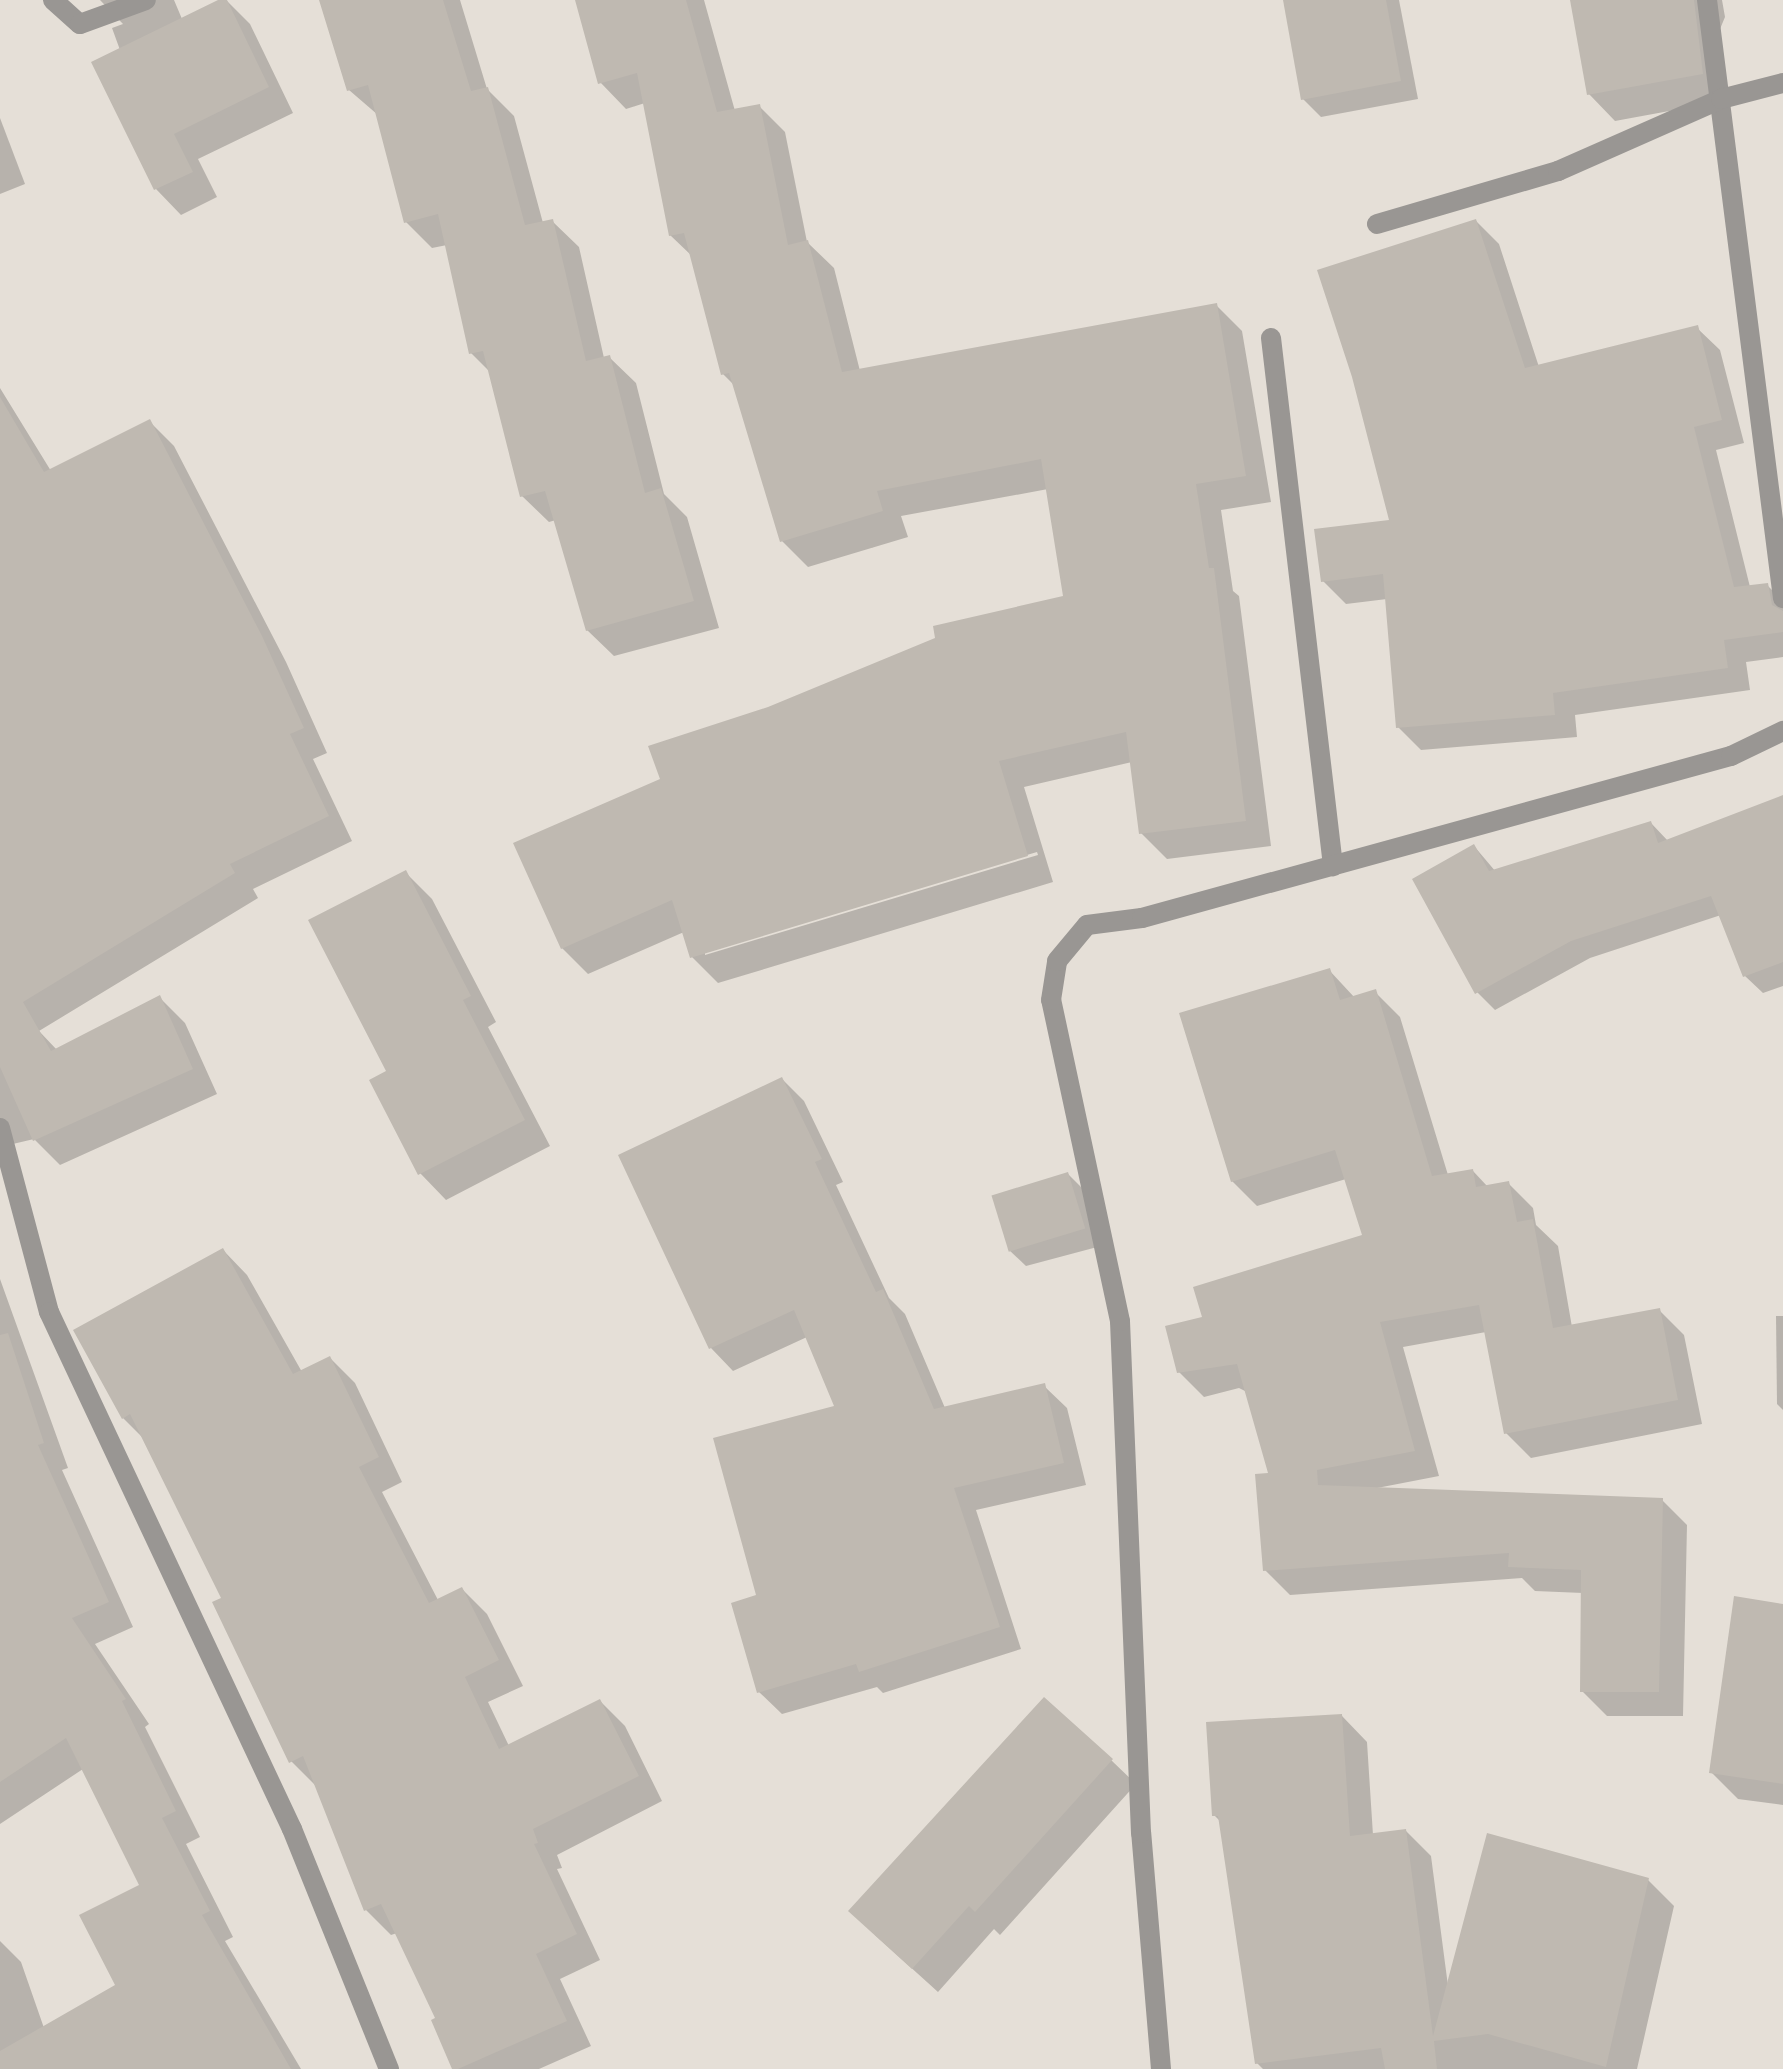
<!DOCTYPE html>
<html>
<head>
<meta charset="utf-8">
<style>
  body { margin:0 }
  #map { position:relative; width:1783px; height:2069px; overflow:hidden; background:#e5dfd7; font-family:"Space Grotesk",sans-serif }
  div>[style] { position:absolute }
  .shadow>* { inset:0; background:#0003 }
  .building>* { inset:0; background:#bfb9b1; transform-origin:0 0 }
  .service>* { height:20px; margin:-10px; padding:0 10px; transform-origin:10px; border-radius:10px; background:#999693 }
  .minor>* { height:20px; margin:-10px; padding:0 10px; transform-origin:10px; border-radius:10px; background:#999693 }
  span { translate:-50% -50%; white-space:nowrap; text-align:center; line-height:1.15; -webkit-text-stroke:7px #f2ece4; paint-order:stroke }
</style>
</head>
<body>
<div id="map">
  <div class="shadow">
    <i style="clip-path:polygon(100px 0,174px 0,182px 19px,226px 0,250px 24px,293px 113px,198px 159px,217px 197px,181px 215px,156px 189px,94px 62px,120px 50px,112px 28px,123px 24px)"></i>
    <i style="clip-path:polygon(321px 0,460px 0,487px 89px,514px 116px,543px 223px,552px 221px,579px 247px,604px 358px,609px 357px,636px 383px,664px 494px,687px 517px,719px 628px,614px 656px,587px 630px,556px 520px,549px 522px,522px 496px,491px 373px,471px 353px,447px 245px,432px 248px,406px 222px,378px 115px,349px 90px)"></i>
    <i style="clip-path:polygon(evenodd,577px 0,704px 0,735px 111px,759px 106px,785px 132px,807px 242px,834px 268px,860px 371px,1216px 305px,1242px 331px,1271px 502px,1221px 510px,1233px 591px,1239px 596px,1271px 846px,1167px 859px,1141px 833px,1132px 762px,1024px 787px,1053px 882px,718px 983px,692px 957px,684px 932px,588px 974px,562px 948px,662px 780px,769px 709px,1065px 598px,1048px 489px,901px 516px,908px 537px,808px 567px,782px 541px,735px 386px,723px 374px,693px 257px,670px 235px,645px 103px,626px 109px,600px 82px,577px 0,1037px 852px,1038px 855px,705px 955px,705px 951px,1037px 852px)"></i>
    <i style="clip-path:polygon(1285px 0,1399px 0,1418px 99px,1321px 117px,1303px 99px)"></i>
    <i style="clip-path:polygon(1572px 0,1722px 0,1725px 17px,1720px 29px,1729px 100px,1615px 121px,1589px 94px)"></i>
    <i style="clip-path:polygon(0 118px,25px 184px,0 194px)"></i>
    <i style="clip-path:polygon(1476px 221px,1499px 244px,1539px 367px,1697px 328px,1720px 350px,1744px 443px,1716px 450px,1750px 587px,1767px 585px,1783px 601px,1783px 657px,1746px 662px,1750px 690px,1575px 715px,1577px 737px,1421px 750px,1398px 727px,1387px 599px,1346px 604px,1323px 581px,1391px 522px)"></i>
    <i style="clip-path:polygon(0 388px,51px 471px,150px 422px,174px 446px,286px 662px,327px 753px,313px 759px,352px 841px,253px 889px,258px 898px,39px 1031px,57px 1050px,160px 998px,185px 1023px,217px 1094px,60px 1165px,34px 1139px,0 1147px)"></i>
    <i style="clip-path:polygon(1783px 797px,1783px 986px,1763px 993px,1745px 976px,1721px 915px,1590px 958px,1495px 1010px,1477px 992px,1474px 846px,1496px 872px,1651px 823px,1668px 841px)"></i>
    <i style="clip-path:polygon(405px 872px,432px 899px,496px 1022px,488px 1027px,550px 1146px,446px 1200px,420px 1173px,389px 1072px)"></i>
    <i style="clip-path:polygon(1329px 970px,1355px 998px,1375px 992px,1400px 1017px,1448px 1175px,1473px 1171px,1488px 1187px,1508px 1183px,1533px 1208px,1536px 1225px,1558px 1246px,1572px 1327px,1659px 1310px,1684px 1335px,1702px 1424px,1531px 1458px,1506px 1433px,1486px 1332px,1403px 1347px,1439px 1476px,1377px 1488px,1662px 1500px,1687px 1525px,1683px 1716px,1607px 1716px,1582px 1691px,1583px 1593px,1535px 1591px,1522px 1578px,1290px 1595px,1265px 1570px,1271px 1475px,1247px 1392px,1239px 1388px,1204px 1397px,1179px 1372px,1204px 1318px,1364px 1237px,1346px 1179px,1257px 1206px,1232px 1181px)"></i>
    <i style="clip-path:polygon(782px 1079px,804px 1101px,843px 1182px,836px 1185px,889px 1298px,905px 1314px,945px 1408px,1044px 1386px,1067px 1408px,1086px 1485px,976px 1510px,1021px 1649px,883px 1693px,877px 1687px,782px 1714px,759px 1692px,758px 1597px,837px 1407px,807px 1337px,733px 1371px,711px 1348px,621px 1156px)"></i>
    <i style="clip-path:polygon(1068px 1174px,1086px 1192px,1101px 1246px,1026px 1266px,1008px 1249px)"></i>
    <i style="clip-path:polygon(223px 1250px,247px 1275px,302px 1372px,330px 1358px,355px 1383px,402px 1482px,382px 1492px,438px 1600px,462px 1589px,487px 1614px,523px 1686px,488px 1702px,509px 1746px,600px 1701px,625px 1726px,662px 1801px,557px 1855px,562px 1868px,557px 1869px,600px 1960px,560px 1979px,591px 2046px,539px 2069px,454px 2069px,438px 2019px,397px 1933px,391px 1935px,366px 1910px,316px 1786px,291px 1761px,223px 1599px,145px 1440px,123px 1418px)"></i>
    <i style="clip-path:polygon(0 1279px,68px 1468px,62px 1470px,133px 1627px,95px 1644px,149px 1724px,145px 1727px,200px 1837px,186px 1844px,233px 1937px,225px 1941px,301px 2069px,0 2069px,0 1941px,21px 1962px,44px 2028px,118px 1986px,141px 1886px,83px 1769px,0 1824px)"></i>
    <i style="clip-path:polygon(1776px 1316px,1783px 1316px,1783px 1410px,1777px 1404px)"></i>
    <i style="clip-path:polygon(1783px 1606px,1783px 1805px,1738px 1799px,1711px 1772px)"></i>
    <i style="clip-path:polygon(1342px 1716px,1367px 1742px,1373px 1835px,1406px 1831px,1431px 1856px,1448px 1986px,1648px 1880px,1674px 1906px,1637px 2069px,1263px 2069px,1257px 2063px,1221px 1822px,1214px 1815px)"></i>
    <i style="clip-path:polygon(1111px 1760px,1136px 1784px,1000px 1935px,994px 1929px,938px 1992px,875px 1935px)"></i>
  </div>
  <div class="building">
    <i style="clip-path:polygon(218px 0,227px 0,269px 87px,174px 134px,193px 172px,154px 190px,91px 62px)"></i>
    <i style="clip-path:polygon(319px 0,443px 0,471px 91px,488px 87px,525px 225px,553px 219px,586px 361px,610px 355px,645px 493px,661px 488px,694px 601px,586px 631px,545px 491px,520px 497px,483px 351px,469px 354px,438px 214px,404px 223px,368px 85px,347px 91px)"></i>
    <i style="clip-path:polygon(575px 0,686px 0,717px 112px,760px 104px,788px 245px,808px 240px,842px 372px,1217px 303px,1246px 476px,1196px 484px,1209px 568px,1214px 568px,1246px 821px,1139px 834px,1126px 732px,999px 761px,1028px 856px,690px 958px,672px 900px,561px 949px,513px 843px,660px 779px,648px 746px,768px 707px,935px 638px,933px 626px,1063px 596px,1041px 459px,877px 491px,883px 511px,780px 542px,729px 373px,721px 375px,684px 233px,669px 236px,637px 73px,598px 84px)"></i>
    <i style="clip-path:polygon(1283px 0,1386px 0,1401px 81px,1301px 100px)"></i>
    <i style="clip-path:polygon(1570px 0,1694px 0,1703px 74px,1587px 95px)"></i>
    <i style="clip-path:polygon(1476px 219px,1525px 368px,1698px 325px,1722px 420px,1694px 427px,1734px 587px,1768px 583px,1772px 605px,1783px 611px,1783px 632px,1724px 640px,1728px 668px,1553px 693px,1555px 715px,1396px 728px,1383px 574px,1321px 582px,1314px 529px,1389px 520px,1352px 377px,1317px 270px)"></i>
    <i style="clip-path:polygon(0 397px,44px 472px,150px 419px,262px 636px,304px 728px,290px 734px,329px 816px,230px 864px,235px 873px,23px 1002px,51px 1051px,160px 995px,193px 1069px,33px 1141px,0 1067px)"></i>
    <i style="clip-path:polygon(1783px 795px,1783px 962px,1743px 977px,1711px 896px,1571px 941px,1475px 994px,1412px 879px,1474px 844px,1489px 871px,1651px 821px,1658px 843px)"></i>
    <i style="clip-path:polygon(406px 870px,471px 996px,463px 1000px,525px 1120px,418px 1175px,369px 1080px,386px 1071px,308px 920px)"></i>
    <i style="clip-path:polygon(1330px 968px,1340px 1000px,1376px 989px,1432px 1176px,1473px 1169px,1476px 1187px,1509px 1181px,1517px 1222px,1533px 1219px,1553px 1328px,1660px 1308px,1678px 1400px,1504px 1434px,1479px 1305px,1380px 1322px,1415px 1451px,1317px 1470px,1318px 1485px,1663px 1498px,1659px 1692px,1580px 1692px,1581px 1570px,1508px 1567px,1509px 1553px,1263px 1571px,1255px 1474px,1268px 1473px,1237px 1364px,1177px 1373px,1165px 1326px,1202px 1317px,1193px 1287px,1362px 1235px,1335px 1150px,1231px 1182px,1179px 1013px)"></i>
    <i style="clip-path:polygon(782px 1077px,822px 1159px,815px 1162px,876px 1292px,883px 1289px,934px 1409px,1045px 1383px,1064px 1463px,954px 1488px,1000px 1627px,859px 1672px,856px 1664px,757px 1693px,731px 1603px,756px 1595px,713px 1438px,834px 1406px,794px 1310px,709px 1349px,618px 1155px)"></i>
    <i style="left:1068px;top:1172px;width:59px;height:80px;rotate:73deg"></i>
    <i style="clip-path:polygon(223px 1248px,293px 1374px,330px 1356px,379px 1457px,359px 1467px,429px 1603px,462px 1587px,499px 1660px,465px 1677px,499px 1749px,600px 1699px,639px 1776px,533px 1829px,538px 1843px,534px 1844px,577px 1934px,536px 1954px,567px 2021px,458px 2069px,452px 2069px,431px 2020px,435px 2018px,381px 1904px,364px 1911px,303px 1756px,289px 1763px,212px 1602px,221px 1598px,130px 1414px,122px 1419px,73px 1330px)"></i>
    <i style="clip-path:polygon(8px 1333px,44px 1443px,38px 1445px,109px 1602px,72px 1618px,126px 1699px,122px 1701px,176px 1811px,162px 1818px,210px 1911px,202px 1915px,291px 2069px,0 2069px,0 2051px,115px 1985px,79px 1915px,139px 1885px,66px 1738px,0 1782px,0 1335px)"></i>
    <i style="clip-path:polygon(1734px 1596px,1783px 1604px,1783px 1784px,1709px 1773px)"></i>
    <i style="clip-path:polygon(1044px 1697px,1113px 1759px,975px 1912px,969px 1906px,912px 1969px,848px 1911px)"></i>
    <i style="clip-path:polygon(1342px 1714px,1350px 1836px,1406px 1829px,1433px 2036px,1487px 1833px,1649px 1878px,1606px 2067px,1488px 2034px,1434px 2041px,1437px 2069px,1385px 2069px,1381px 2048px,1255px 2064px,1218px 1816px,1212px 1816px,1206px 1722px)"></i>
  </div>
  <div class="service">
    <i style="left:53px;top:0;width:36px;rotate:42deg"></i>
    <i style="left:80px;top:24px;width:70px;rotate:-20deg"></i>
  </div>
  <div class="minor">
    <i style="left:1707px;top:0;width:603px;rotate:82.76deg"></i>
    <i style="left:1377px;top:224px;width:189px;rotate:-16.3deg"></i>
    <i style="left:1558px;top:171px;width:178px;rotate:-23.8deg"></i>
    <i style="left:1721px;top:99px;width:64px;rotate:-14.5deg"></i>
    <i style="left:1271px;top:338px;width:532px;rotate:83.3deg"></i>
    <i style="left:0;top:1128px;width:190px;rotate:75.1deg"></i>
    <i style="left:49px;top:1312px;width:571px;rotate:64.83deg"></i>
    <i style="left:292px;top:1829px;width:259px;rotate:68deg"></i>
    <i style="left:1161px;top:2069px;width:237px;rotate:-94.8deg"></i>
    <i style="left:1141px;top:1833px;width:512px;rotate:-92.35deg"></i>
    <i style="left:1120px;top:1321px;width:328px;rotate:-102.1deg"></i>
    <i style="left:1051px;top:1000px;width:39px;rotate:-81deg"></i>
    <i style="left:1057px;top:961px;width:47px;rotate:-50.2deg"></i>
    <i style="left:1087px;top:925px;width:55px;rotate:-7.3deg"></i>
    <i style="left:1142px;top:918px;width:611px;rotate:-15.38deg"></i>
    <i style="left:1731px;top:756px;width:58px;rotate:-25.7deg"></i>
  </div>
</div>
</body>
</html>
